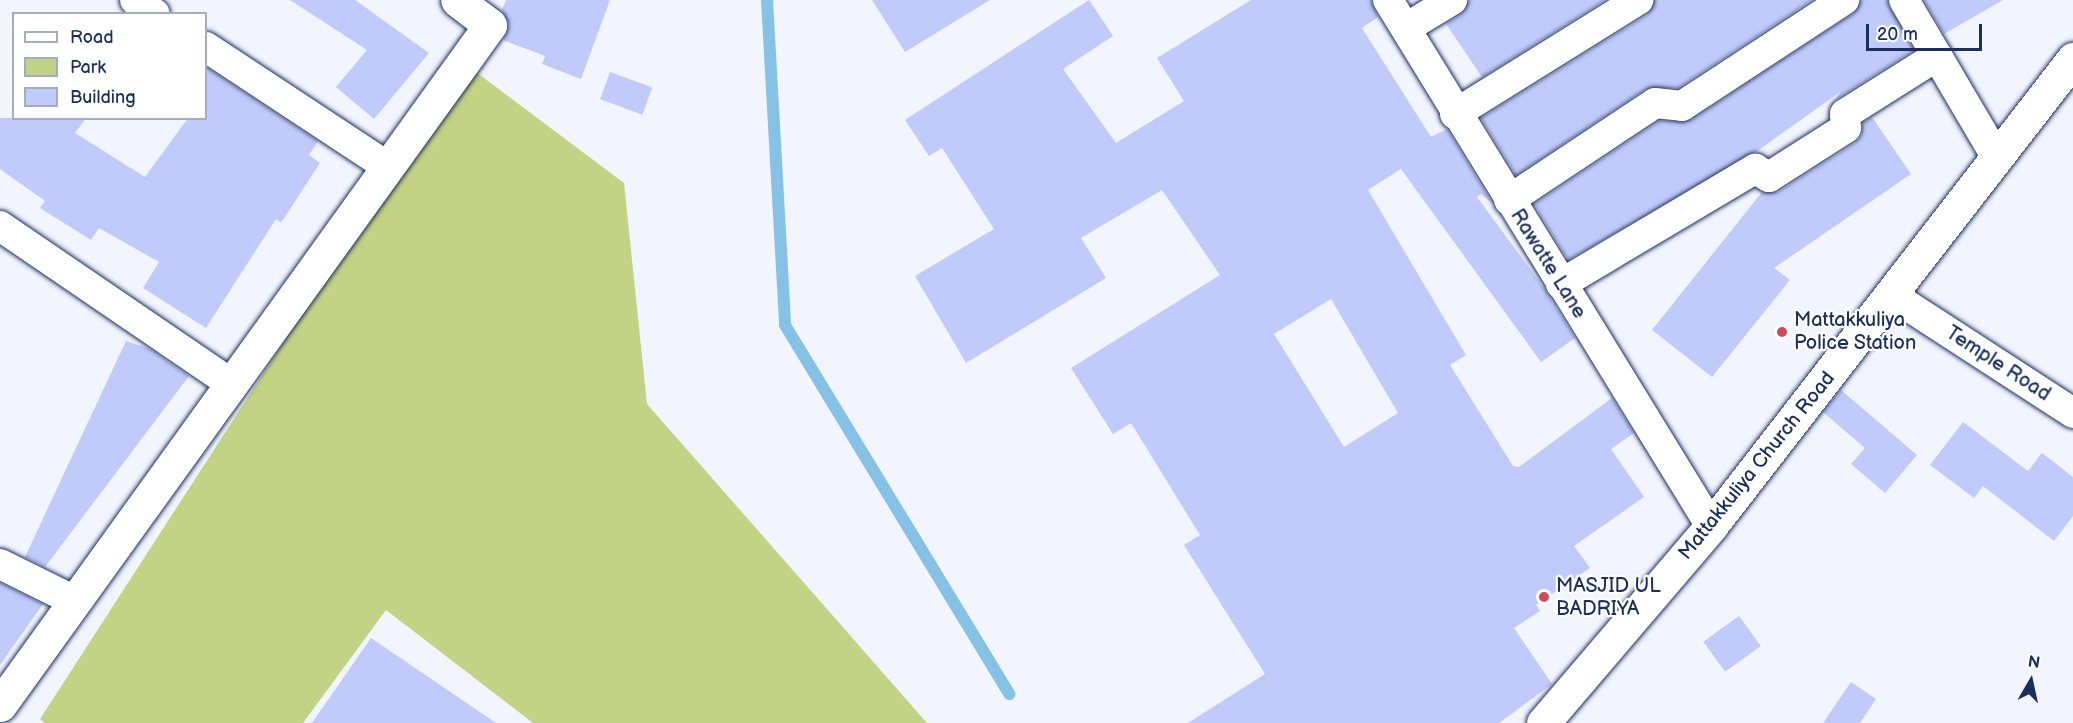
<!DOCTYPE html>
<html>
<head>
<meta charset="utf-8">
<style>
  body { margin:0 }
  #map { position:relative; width:2073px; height:723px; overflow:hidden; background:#f2f4fe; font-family:"Balsamiq Sans",sans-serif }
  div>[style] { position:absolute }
  .green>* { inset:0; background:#c4d285 }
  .stream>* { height:12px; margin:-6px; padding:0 6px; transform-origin:6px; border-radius:6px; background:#86c1e6 }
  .building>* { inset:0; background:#c0cafb; transform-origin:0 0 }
  .roads { filter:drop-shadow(0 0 2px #1b2f5e) drop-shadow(0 0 2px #1b2f5e) }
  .minor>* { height:30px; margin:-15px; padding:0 15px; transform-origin:15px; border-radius:15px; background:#fff }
  .tertiary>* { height:33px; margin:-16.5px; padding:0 16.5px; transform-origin:16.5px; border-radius:16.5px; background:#fff }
  .dots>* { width:16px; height:16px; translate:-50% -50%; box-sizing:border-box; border:3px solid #fff; border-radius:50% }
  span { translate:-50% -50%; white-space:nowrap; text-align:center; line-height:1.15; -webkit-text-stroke:4.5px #fff; paint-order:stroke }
  .street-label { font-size:20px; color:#1b2f5e }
  .poi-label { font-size:20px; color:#1b2f5e }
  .left { translate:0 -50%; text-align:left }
  .legend { position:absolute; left:12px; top:12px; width:195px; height:108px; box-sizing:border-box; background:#fff; border:2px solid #a4acbf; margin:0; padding:8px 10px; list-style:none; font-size:18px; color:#1b2f5e }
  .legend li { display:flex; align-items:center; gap:12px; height:30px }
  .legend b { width:30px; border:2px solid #a4acbf }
  .north { position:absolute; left:2001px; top:651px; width:60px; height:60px; -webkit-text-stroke:4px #fff; paint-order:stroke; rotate:9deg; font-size:16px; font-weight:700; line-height:24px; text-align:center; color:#1b2f5e }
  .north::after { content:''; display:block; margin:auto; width:21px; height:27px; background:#1b2f5e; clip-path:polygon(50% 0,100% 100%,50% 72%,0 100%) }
  .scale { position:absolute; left:1866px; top:24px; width:116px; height:27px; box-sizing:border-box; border:3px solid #1b2f5e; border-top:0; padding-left:8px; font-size:18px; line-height:21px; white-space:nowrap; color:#1b2f5e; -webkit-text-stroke:4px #fff; paint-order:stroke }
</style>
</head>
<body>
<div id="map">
  <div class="green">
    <i style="clip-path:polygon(464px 63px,624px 183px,647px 404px,927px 723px,533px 723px,386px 610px,303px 723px,45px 723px,40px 719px)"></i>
  </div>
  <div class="stream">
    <i style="left:767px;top:0;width:325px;rotate:86.8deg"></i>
    <i style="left:785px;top:325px;width:432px;rotate:58.7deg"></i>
  </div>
  <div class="building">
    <i style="clip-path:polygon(290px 0,355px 0,429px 53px,374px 119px,336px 87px,367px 50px)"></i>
    <i style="clip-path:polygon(506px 0,610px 0,581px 79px,542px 64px,545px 56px,503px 40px,509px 26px,502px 10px)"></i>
    <i style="clip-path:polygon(872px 0,990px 0,905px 52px)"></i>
    <i style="clip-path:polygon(evenodd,1089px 0,1113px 36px,1063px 69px,1116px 143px,1184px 101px,1157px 58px,1251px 0,1371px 0,1378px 17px,1362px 28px,1431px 137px,1447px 129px,1492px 203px,1481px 194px,1477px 197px,1544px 288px,1575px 338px,1541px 362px,1401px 169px,1368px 190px,1466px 355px,1450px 365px,1513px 466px,1519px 467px,1612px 398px,1634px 433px,1611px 449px,1644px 497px,1574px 546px,1590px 568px,1536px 605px,1540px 611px,1514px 628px,1552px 684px,1499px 723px,1188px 723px,1265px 674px,1184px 545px,1200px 535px,1131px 423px,1113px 434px,1071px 368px,1220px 275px,1162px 190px,1081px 238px,1106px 278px,966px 363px,915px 276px,994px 229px,942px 148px,929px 156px,905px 120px,1089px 0,1331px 299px,1398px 413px,1344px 447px,1274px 334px,1331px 299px)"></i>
    <i style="clip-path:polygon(1469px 0,1605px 0,1482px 77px,1446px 24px,1461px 14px)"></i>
    <i style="clip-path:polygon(1655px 0,1812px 0,1678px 88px,1645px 89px,1516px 175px,1481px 118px,1647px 15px)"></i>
    <i style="clip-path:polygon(1861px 0,1887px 0,1914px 50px,1836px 99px,1840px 92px,1756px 152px,1568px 260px,1534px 204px,1659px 121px,1691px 120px,1853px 14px)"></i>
    <i style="clip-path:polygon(1924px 0,2003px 0,1944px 34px)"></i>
    <i style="clip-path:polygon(206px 67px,318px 141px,309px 155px,320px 163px,281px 223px,276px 219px,206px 328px,143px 288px,159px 262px,99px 228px,91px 240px,40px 208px,45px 201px,0 169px,0 118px,86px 118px,75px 133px,145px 177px,188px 118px,206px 118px)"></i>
    <i style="left:610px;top:72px;width:45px;height:29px;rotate:20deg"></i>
    <i style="clip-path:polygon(1872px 117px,1911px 174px,1774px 268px,1790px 280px,1712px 377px,1652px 330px,1762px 192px,1778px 192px,1855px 143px,1862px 135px,1863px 123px)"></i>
    <i style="clip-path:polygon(126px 341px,150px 349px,189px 376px,45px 567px,25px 557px)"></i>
    <i style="clip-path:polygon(1841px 390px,1917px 455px,1885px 493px,1851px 464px,1865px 448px,1823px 412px)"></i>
    <i style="clip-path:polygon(1963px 422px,2028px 471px,2042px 453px,2073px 477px,2073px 516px,2054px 541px,1983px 486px,1974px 498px,1930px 465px)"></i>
    <i style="clip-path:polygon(0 583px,43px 604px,0 665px)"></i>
    <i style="left:1739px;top:616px;width:37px;height:44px;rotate:54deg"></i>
    <i style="clip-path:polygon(371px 638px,496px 723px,312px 723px)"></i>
    <i style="clip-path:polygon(1851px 682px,1876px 699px,1860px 723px,1823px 723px)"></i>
  </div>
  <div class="roads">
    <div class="minor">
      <i style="left:135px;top:0;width:24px;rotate:35deg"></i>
      <i style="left:1388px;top:0;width:617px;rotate:58.45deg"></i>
      <i style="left:1904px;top:0;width:183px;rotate:59.5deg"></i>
      <i style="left:1406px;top:28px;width:54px;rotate:-31.3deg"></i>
      <i style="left:206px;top:47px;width:218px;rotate:33.4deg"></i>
      <i style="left:1455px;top:114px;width:216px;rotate:-31.9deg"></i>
      <i style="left:1509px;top:200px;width:175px;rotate:-33.6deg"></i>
      <i style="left:1655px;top:103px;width:27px;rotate:6deg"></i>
      <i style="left:1682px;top:106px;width:194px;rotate:-33.2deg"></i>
      <i style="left:0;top:226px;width:282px;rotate:34.3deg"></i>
      <i style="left:1561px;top:284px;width:226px;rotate:-30.7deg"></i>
      <i style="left:1755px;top:169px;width:16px;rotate:30deg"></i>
      <i style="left:1769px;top:177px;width:91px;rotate:-32.5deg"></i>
      <i style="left:1846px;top:128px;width:14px;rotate:-94deg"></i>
      <i style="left:1845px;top:114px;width:109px;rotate:-32.2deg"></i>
      <i style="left:1893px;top:296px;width:215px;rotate:33deg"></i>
      <i style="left:0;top:564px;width:84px;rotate:26.3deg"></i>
    </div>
    <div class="tertiary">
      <i style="left:0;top:705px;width:838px;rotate:-54.22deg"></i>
      <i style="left:490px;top:25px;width:41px;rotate:-142.9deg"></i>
      <i style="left:1543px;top:723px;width:259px;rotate:-49.5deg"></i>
      <i style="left:1711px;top:526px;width:591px;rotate:-52.22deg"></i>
    </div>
  </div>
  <div class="dots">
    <i style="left:1782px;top:332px;background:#d1495b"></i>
    <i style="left:1544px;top:597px;background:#d1495b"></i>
  </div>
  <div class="street-label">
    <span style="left:1548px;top:264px;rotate:58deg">Rawatte Lane</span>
    <span style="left:1998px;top:364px;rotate:33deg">Temple Road</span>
    <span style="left:1757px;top:466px;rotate:-51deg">Mattakkuliya Church Road</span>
  </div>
  <div class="poi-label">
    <span class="left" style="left:1794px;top:332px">Mattakkuliya<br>Police Station</span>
    <span class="left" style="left:1556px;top:598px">MASJID UL<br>BADRIYA</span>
  </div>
  <ul class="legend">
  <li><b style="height:8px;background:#fff"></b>Road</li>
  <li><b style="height:16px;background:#c4d285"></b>Park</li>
  <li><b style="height:16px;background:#c0cafb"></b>Building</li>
  </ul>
  <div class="north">N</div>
  <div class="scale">20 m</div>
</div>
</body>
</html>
